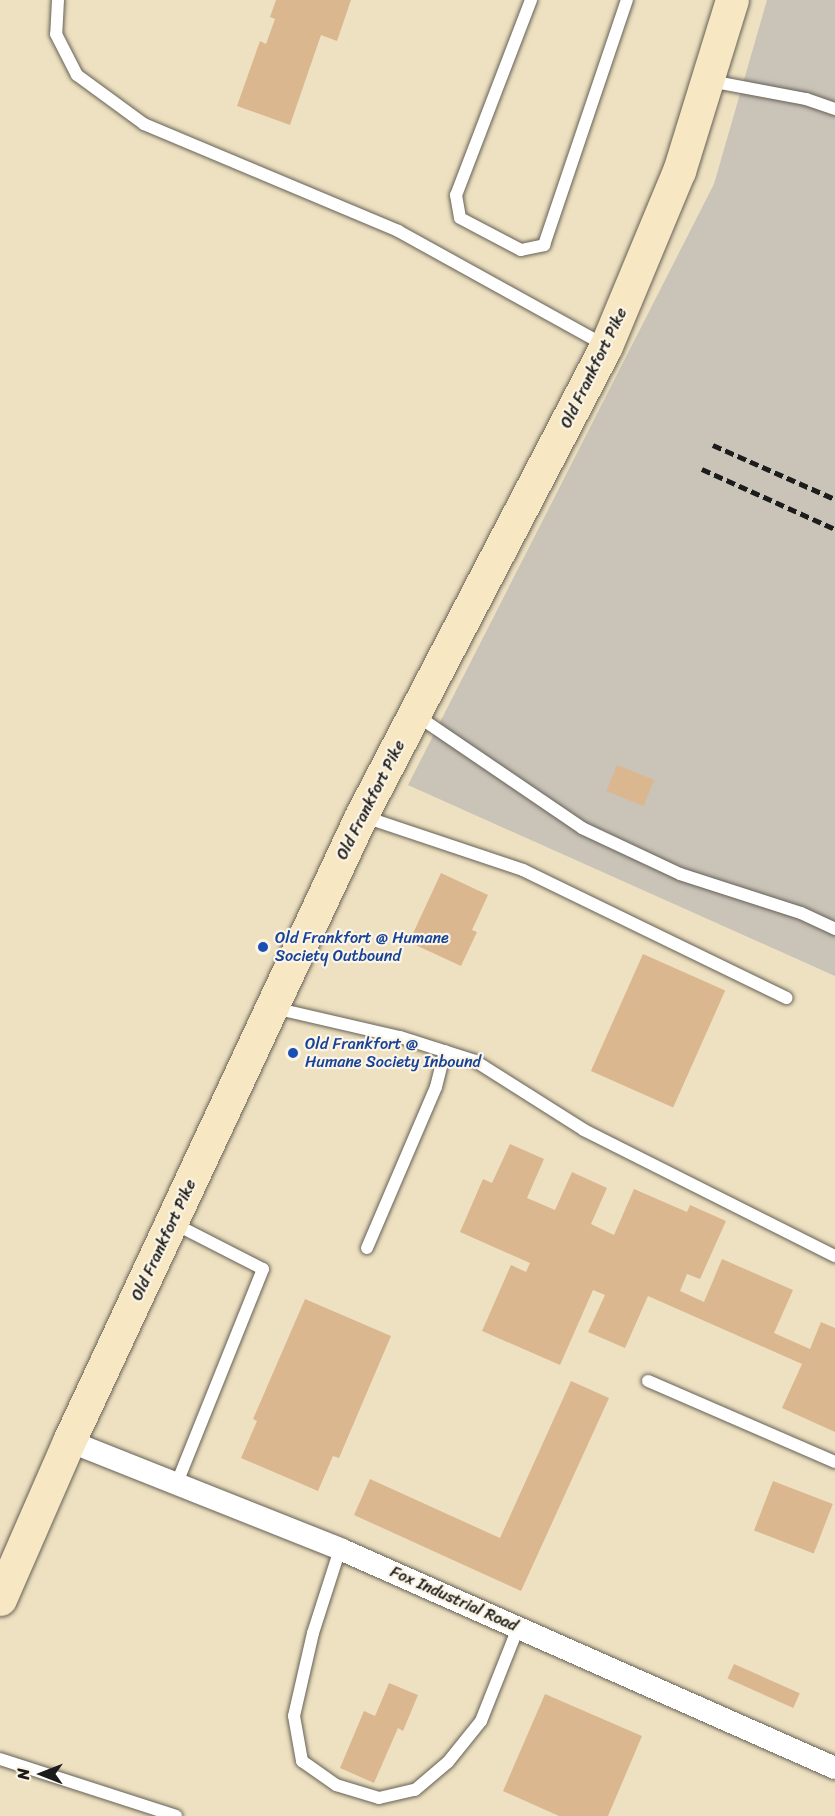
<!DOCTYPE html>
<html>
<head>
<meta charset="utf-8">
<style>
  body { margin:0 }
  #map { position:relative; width:835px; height:1816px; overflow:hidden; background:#eee1c1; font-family:Sriracha,sans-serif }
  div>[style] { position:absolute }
  .industrial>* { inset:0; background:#c9c3b8 }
  .building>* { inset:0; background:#dbb78f; transform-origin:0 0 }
  .roads { filter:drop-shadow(0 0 2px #666156) drop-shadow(0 0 2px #666156) }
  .service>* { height:12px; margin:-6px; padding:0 6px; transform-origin:6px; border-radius:6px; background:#fff }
  .minor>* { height:22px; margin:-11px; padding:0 11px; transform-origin:11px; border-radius:11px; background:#fff }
  .secondary>* { height:33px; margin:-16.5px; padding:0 16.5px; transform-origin:16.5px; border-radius:16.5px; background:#f7e8c3 }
  .rail>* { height:4.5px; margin-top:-2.25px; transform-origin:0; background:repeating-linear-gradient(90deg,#1c1c1c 0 9px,transparent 0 13.5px) }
  .dots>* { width:16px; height:16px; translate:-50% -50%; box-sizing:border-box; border:3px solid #fcf5e5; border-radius:50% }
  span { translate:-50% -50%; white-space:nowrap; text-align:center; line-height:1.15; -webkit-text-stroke:4.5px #fcf5e5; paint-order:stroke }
  .street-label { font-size:16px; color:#1c1c1c }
  .transit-label { font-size:16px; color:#164399 }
  .left { translate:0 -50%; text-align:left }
  .north { position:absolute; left:12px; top:1744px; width:60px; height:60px; -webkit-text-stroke:4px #fcf5e5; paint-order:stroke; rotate:270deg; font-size:16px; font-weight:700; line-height:24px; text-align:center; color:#1c1c1c }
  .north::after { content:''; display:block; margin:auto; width:21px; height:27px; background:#1c1c1c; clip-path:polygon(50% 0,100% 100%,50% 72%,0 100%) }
</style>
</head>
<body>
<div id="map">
  <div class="industrial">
    <i style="clip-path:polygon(767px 0,835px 0,835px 976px,408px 785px,714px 184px)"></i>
  </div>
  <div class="building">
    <i style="clip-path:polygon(276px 0,351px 0,337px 41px,321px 35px,290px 125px,237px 106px,260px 41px,266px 44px,275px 19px,270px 17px)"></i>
    <i style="left:617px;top:765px;width:40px;height:28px;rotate:22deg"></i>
    <i style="clip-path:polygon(441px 873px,488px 895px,472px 930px,477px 932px,461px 966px,409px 942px)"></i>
    <i style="left:643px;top:954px;width:90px;height:128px;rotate:24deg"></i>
    <i style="clip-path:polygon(510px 1144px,544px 1159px,527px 1198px,555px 1210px,572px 1172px,607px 1188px,591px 1224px,614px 1235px,634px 1189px,687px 1212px,690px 1205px,726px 1221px,700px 1279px,687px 1274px,680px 1291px,704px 1302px,722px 1259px,793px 1290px,774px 1333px,810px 1349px,821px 1322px,835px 1328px,835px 1432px,782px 1408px,802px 1364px,648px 1296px,625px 1348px,588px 1332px,605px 1295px,593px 1290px,560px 1365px,482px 1331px,511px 1265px,526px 1272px,530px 1263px,460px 1232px,483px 1179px,492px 1183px)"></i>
    <i style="clip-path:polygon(305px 1299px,391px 1336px,339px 1458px,333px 1456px,318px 1491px,241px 1458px,257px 1421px,253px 1419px)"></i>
    <i style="clip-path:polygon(571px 1381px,609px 1398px,521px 1591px,354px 1515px,370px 1479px,500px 1538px)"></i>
    <i style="left:773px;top:1481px;width:64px;height:53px;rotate:21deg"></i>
    <i style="left:734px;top:1664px;width:72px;height:16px;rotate:24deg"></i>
    <i style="clip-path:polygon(389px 1683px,418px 1695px,403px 1731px,398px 1728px,374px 1783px,340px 1768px,364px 1711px,375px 1716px)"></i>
    <i style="clip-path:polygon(545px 1694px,642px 1736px,608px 1816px,559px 1816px,503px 1791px)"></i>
  </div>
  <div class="roads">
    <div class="service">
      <i style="left:58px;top:0;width:34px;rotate:93deg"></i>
      <i style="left:56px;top:34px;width:46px;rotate:62.9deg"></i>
      <i style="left:77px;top:75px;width:83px;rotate:36.2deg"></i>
      <i style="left:144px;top:124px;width:276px;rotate:22.8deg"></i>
      <i style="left:398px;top:231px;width:238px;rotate:28.9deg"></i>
      <i style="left:531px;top:0;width:209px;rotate:111deg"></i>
      <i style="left:456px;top:195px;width:23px;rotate:80deg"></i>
      <i style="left:460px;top:218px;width:69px;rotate:27.7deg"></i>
      <i style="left:521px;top:250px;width:24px;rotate:-12deg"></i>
      <i style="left:544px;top:245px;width:259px;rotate:-71.3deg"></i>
      <i style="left:710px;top:81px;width:98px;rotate:10.6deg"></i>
      <i style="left:806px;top:99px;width:31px;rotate:19deg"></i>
      <i style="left:416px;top:715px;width:201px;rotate:34.2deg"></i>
      <i style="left:582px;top:828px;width:108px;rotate:25.1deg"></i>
      <i style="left:680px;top:874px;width:127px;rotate:17.9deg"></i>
      <i style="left:801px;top:913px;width:38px;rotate:25deg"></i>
      <i style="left:362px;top:816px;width:170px;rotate:18.5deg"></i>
      <i style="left:523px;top:870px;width:293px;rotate:25.9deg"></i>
      <i style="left:274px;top:1008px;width:129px;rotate:13deg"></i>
      <i style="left:400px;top:1037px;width:79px;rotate:17.7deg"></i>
      <i style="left:475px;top:1061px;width:129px;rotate:32.3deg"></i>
      <i style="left:584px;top:1130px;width:281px;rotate:26.7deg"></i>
      <i style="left:173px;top:1223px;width:101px;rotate:27.1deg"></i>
      <i style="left:263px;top:1269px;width:231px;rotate:111.9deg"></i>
      <i style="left:367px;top:1248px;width:175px;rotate:-66.8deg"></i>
      <i style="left:436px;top:1087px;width:37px;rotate:-76deg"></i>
      <i style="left:648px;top:1381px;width:204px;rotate:23.4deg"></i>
      <i style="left:340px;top:1549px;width:88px;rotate:107.8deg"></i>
      <i style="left:313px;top:1633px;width:85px;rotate:102.9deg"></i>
      <i style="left:294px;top:1716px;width:46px;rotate:79.9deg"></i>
      <i style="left:302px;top:1761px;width:42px;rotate:35.2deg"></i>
      <i style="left:336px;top:1785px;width:45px;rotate:16.8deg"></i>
      <i style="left:379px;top:1798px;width:37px;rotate:-13deg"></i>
      <i style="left:415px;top:1790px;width:43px;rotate:-40.3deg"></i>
      <i style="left:448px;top:1762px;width:53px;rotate:-51.2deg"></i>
      <i style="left:481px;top:1721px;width:100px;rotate:-68.3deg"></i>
      <i style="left:0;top:1759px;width:185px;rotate:17.9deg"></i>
    </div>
    <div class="minor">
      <i style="left:69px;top:1441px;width:292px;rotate:21.7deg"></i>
      <i style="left:340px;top:1549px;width:541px;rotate:23.87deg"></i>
    </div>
    <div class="secondary">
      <i style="left:0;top:1599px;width:172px;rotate:-66.4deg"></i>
      <i style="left:69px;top:1441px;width:690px;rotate:-64.96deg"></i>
      <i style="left:361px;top:816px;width:530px;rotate:-62.47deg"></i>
      <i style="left:606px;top:346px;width:190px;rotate:-67.4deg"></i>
      <i style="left:679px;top:171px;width:179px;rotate:-72.8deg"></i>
    </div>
  </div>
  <div class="rail">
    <i style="left:713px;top:445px;width:133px;rotate:23.9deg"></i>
    <i style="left:702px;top:469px;width:146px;rotate:24.3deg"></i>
  </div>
  <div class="dots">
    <i style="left:263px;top:947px;background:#1a4fb4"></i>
    <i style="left:293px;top:1053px;background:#1a4fb4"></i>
  </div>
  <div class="street-label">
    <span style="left:594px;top:368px;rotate:-64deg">Old Frankfort Pike</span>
    <span style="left:371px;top:800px;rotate:-63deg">Old Frankfort Pike</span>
    <span style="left:164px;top:1240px;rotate:-65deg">Old Frankfort Pike</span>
    <span style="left:454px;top:1599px;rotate:24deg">Fox Industrial Road</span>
  </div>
  <div class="transit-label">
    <span class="left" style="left:275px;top:947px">Old Frankfort @ Humane<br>Society Outbound</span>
    <span class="left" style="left:305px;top:1053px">Old Frankfort @<br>Humane Society Inbound</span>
  </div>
  <div class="north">N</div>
</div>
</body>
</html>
